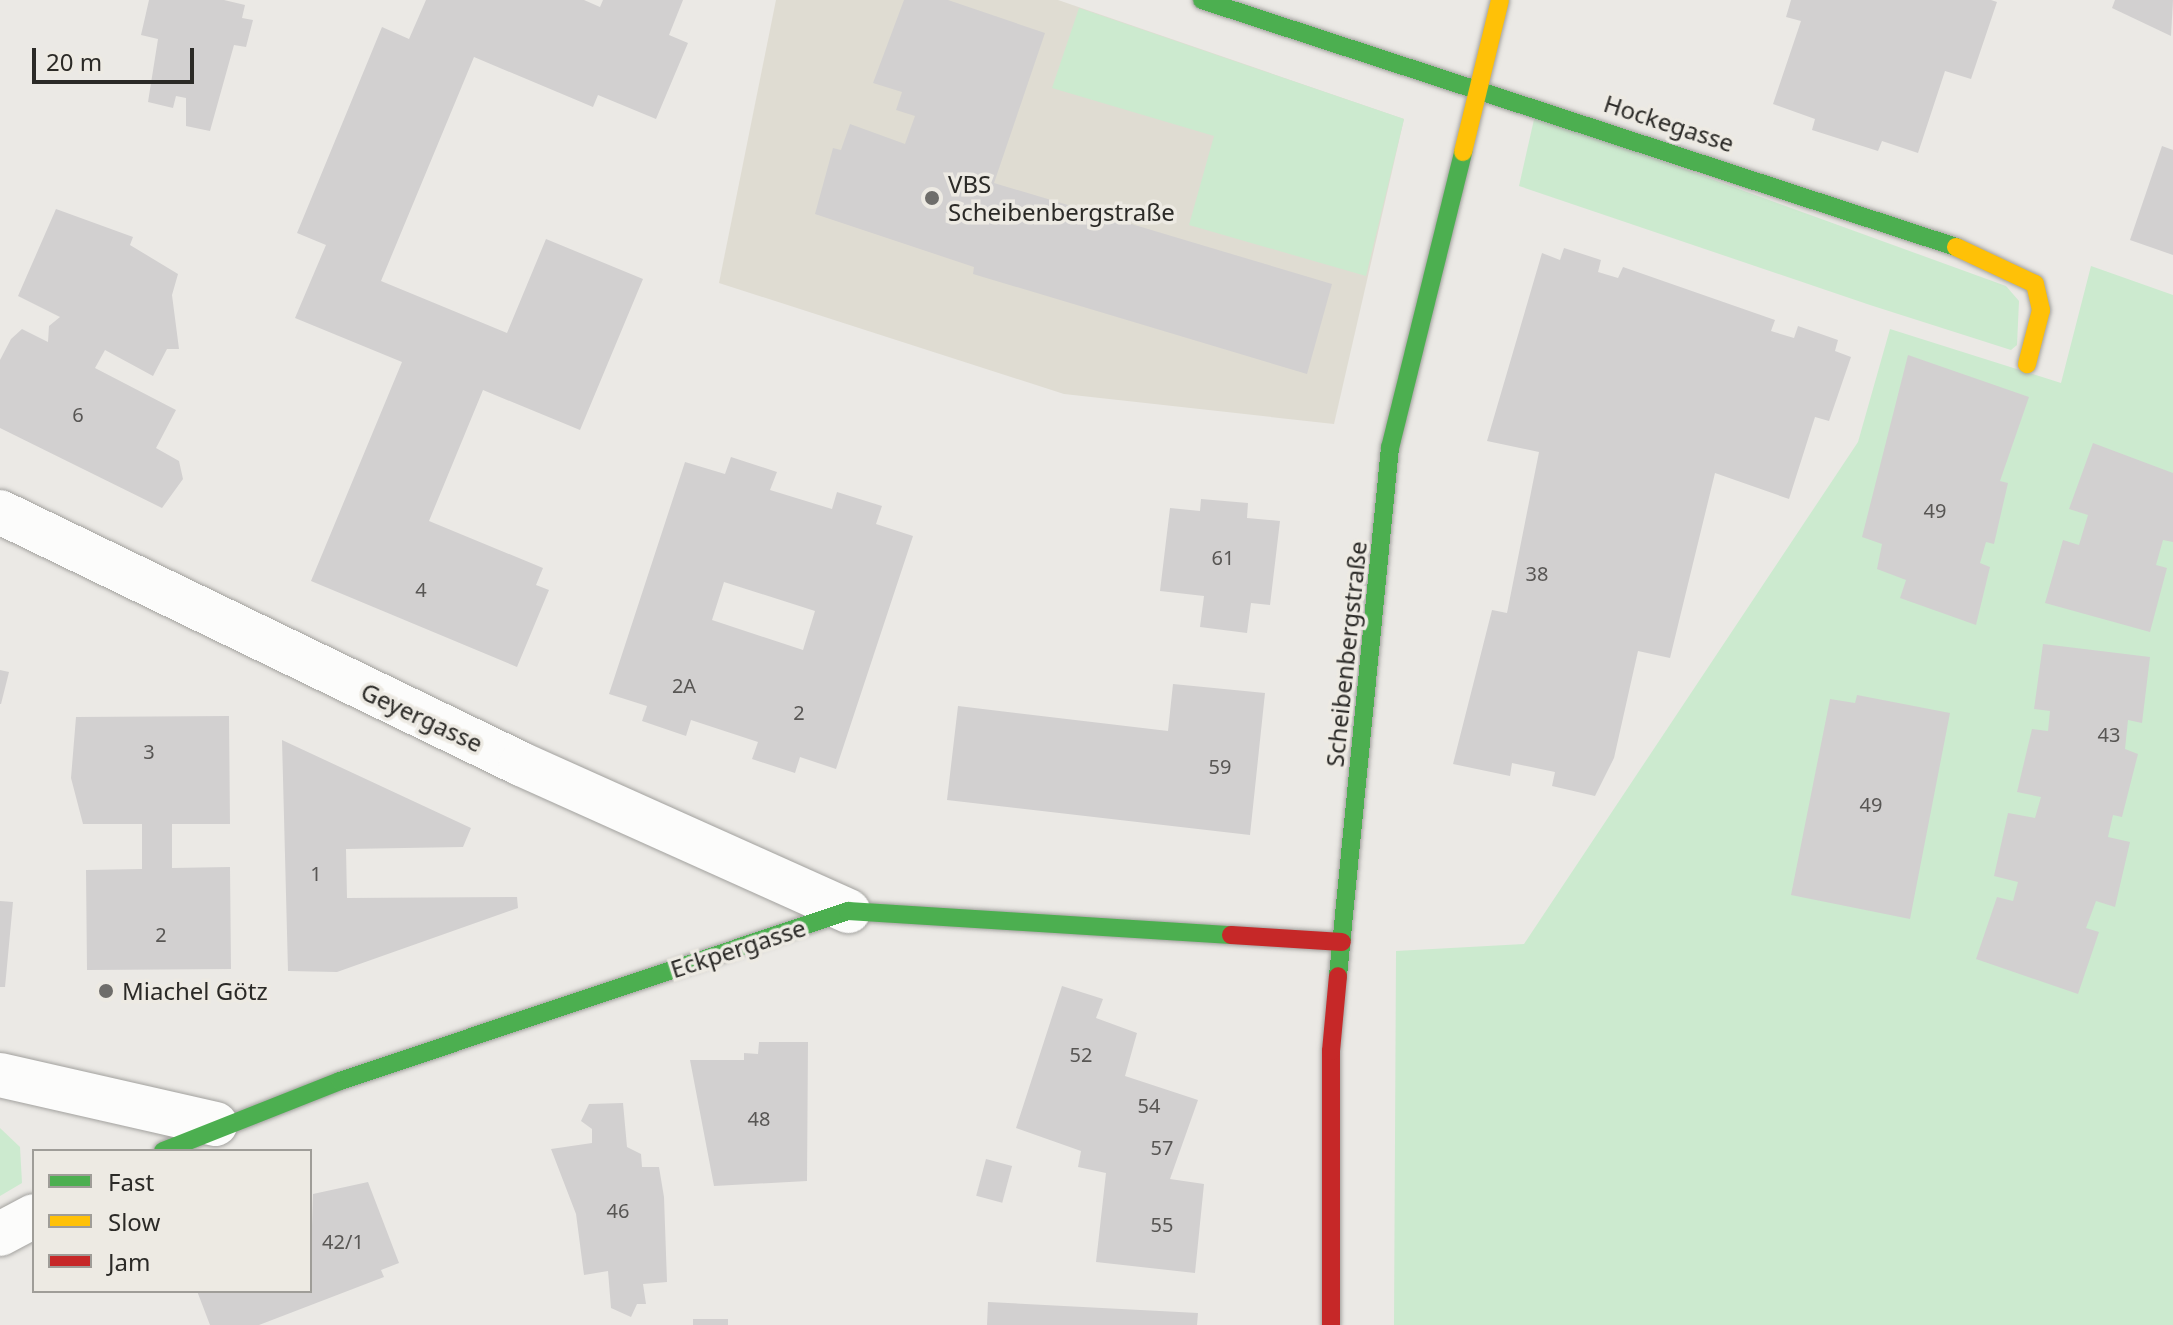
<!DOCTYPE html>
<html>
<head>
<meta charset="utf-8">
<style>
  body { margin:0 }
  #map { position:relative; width:2173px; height:1325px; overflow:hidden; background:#ebe9e5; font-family:"Noto Sans",sans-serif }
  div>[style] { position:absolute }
  .built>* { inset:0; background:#dfdcd2 }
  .green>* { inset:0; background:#cceacf }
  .building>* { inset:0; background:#d2d0d0; transform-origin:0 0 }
  .roads { filter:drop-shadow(0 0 2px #a2a19e) drop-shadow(0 0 2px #a2a19e) }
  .street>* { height:44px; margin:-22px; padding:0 22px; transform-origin:22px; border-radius:22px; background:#fcfcfb }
  .fast>* { height:18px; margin:-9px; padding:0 9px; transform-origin:9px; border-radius:9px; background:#4caf50 }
  .slow>* { height:18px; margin:-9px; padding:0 9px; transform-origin:9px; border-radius:9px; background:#ffc107 }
  .jam>* { height:18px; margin:-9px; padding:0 9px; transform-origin:9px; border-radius:9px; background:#c62828 }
  .dots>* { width:22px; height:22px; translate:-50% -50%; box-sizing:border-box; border:4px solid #edeae3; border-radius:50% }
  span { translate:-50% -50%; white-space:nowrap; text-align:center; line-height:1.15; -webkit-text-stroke:7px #edeae3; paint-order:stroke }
  .number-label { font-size:20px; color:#585654 }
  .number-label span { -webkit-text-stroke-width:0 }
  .street-label { font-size:24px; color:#2b2a27 }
  .poi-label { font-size:24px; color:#2b2a27 }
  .left { translate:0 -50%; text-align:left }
  .legend { position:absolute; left:32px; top:1149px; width:280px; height:144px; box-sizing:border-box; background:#edeae3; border:2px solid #9f9d98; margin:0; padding:10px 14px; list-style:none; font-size:24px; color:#2b2a27 }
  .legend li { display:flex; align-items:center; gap:16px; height:40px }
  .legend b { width:40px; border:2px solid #9f9d98 }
  .scale { position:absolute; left:32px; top:48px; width:162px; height:36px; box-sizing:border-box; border:4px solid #2b2a27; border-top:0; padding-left:10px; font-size:24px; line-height:28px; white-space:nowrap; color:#2b2a27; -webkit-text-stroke:6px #edeae3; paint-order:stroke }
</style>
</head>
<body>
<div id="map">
  <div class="built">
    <i style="clip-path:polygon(776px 0,1058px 0,1404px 119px,1334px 424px,1064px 394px,719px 283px)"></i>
  </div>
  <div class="green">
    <i style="clip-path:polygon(1079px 8px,1404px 119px,1366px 276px,1189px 225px,1214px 136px,1052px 88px)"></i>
    <i style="clip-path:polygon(1535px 115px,2006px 286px,2019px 301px,2017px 345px,2011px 350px,1870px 305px,1519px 186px)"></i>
    <i style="clip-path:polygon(2091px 266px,2173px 295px,2173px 1325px,1394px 1325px,1396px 951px,1524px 944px,1858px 442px,1890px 329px,2061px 383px)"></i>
    <i style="clip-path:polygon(0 1128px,20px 1147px,22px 1183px,0 1196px)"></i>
  </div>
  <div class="building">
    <i style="clip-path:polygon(149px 0,224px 0,245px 5px,242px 18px,253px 20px,246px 47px,234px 45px,210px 131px,186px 126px,186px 98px,176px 96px,173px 108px,148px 102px,158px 39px,141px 35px)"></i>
    <i style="clip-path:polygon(426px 0,584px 0,600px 7px,603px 0,683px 0,669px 35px,688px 43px,656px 119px,598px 95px,593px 107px,474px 57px,381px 281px,507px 333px,546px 239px,643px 279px,580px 430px,483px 390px,429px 521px,543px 568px,536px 585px,549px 590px,517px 667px,311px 581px,402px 362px,295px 318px,326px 245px,297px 233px,382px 27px,409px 39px)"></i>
    <i style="clip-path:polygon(904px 0,948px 0,1045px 33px,994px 183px,1332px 284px,1307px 374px,973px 274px,974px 267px,815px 214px,833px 148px,841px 150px,850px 124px,905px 144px,915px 116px,896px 110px,902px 92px,873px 83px)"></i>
    <i style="clip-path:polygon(1791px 0,1991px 0,1997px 2px,1971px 79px,1945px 71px,1918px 153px,1882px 141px,1878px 151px,1812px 130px,1815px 119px,1773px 104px,1801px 21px,1786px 17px)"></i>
    <i style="clip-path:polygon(2115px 0,2173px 0,2171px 36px,2112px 8px)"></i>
    <i style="clip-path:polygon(2162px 146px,2173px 150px,2173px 255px,2130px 240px)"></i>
    <i style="clip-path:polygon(56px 209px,133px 237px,130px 245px,178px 274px,172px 295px,179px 349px,167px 349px,153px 376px,105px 350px,95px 368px,176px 410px,156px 448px,179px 461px,183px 479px,162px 508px,0 428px,0 360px,11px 339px,22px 329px,48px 342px,49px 326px,60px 317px,18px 296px)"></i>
    <i style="clip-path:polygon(1564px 248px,1601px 260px,1598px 272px,1618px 278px,1623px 267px,1775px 320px,1771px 331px,1794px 338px,1798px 326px,1838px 340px,1835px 351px,1851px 357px,1829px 421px,1815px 417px,1789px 499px,1715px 473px,1670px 658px,1638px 651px,1614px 758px,1595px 796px,1552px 786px,1555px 772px,1512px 763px,1510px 776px,1453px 764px,1492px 610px,1507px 613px,1539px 452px,1487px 441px,1542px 253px,1560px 260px)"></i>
    <i style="clip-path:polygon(1908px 355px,2029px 397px,2000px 481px,2008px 483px,1994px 544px,1986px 542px,1980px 563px,1990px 567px,1976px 625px,1900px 598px,1906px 580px,1877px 569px,1882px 544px,1862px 537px)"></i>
    <i style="clip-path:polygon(2093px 443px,2173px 473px,2173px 542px,2163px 540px,2156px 565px,2167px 568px,2150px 632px,2045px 603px,2063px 540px,2079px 545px,2088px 515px,2069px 509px)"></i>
    <i style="clip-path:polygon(evenodd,731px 457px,777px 472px,770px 490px,832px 509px,837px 492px,882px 506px,876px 524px,913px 536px,836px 769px,800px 757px,795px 773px,752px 759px,758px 742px,691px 720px,686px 736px,642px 721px,647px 706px,609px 694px,685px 462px,725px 474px,731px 457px,724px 582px,815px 611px,803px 650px,712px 620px,724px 582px)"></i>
    <i style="clip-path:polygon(1201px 499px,1248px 503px,1247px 518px,1280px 521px,1270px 605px,1251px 603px,1247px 633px,1200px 627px,1204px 596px,1160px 591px,1170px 508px,1200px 511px)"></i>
    <i style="clip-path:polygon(2043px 644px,2150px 657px,2142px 723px,2128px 720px,2125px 749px,2138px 754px,2122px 817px,2113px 815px,2108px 837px,2130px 842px,2115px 907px,2096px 901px,2086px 928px,2099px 932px,2078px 994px,1976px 959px,1997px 897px,2013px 901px,2018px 882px,1994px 876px,2008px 813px,2035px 818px,2041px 797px,2017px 792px,2032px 729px,2048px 731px,2050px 711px,2034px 709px)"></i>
    <i style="clip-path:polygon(0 670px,9px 672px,1px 704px,0 704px)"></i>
    <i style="clip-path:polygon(1173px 684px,1265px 693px,1250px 835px,947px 800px,958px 706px,1168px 731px)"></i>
    <i style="clip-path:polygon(1857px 695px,1950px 713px,1910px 919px,1791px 895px,1830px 699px,1855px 703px)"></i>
    <i style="clip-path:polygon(229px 716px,230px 824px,172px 824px,172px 868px,230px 867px,231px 969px,87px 970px,86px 870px,142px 869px,142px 824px,83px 824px,71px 778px,76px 717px)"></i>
    <i style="clip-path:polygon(282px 740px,471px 828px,463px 847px,346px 849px,347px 898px,517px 897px,518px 908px,337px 972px,288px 971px)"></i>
    <i style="clip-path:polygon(0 901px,13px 902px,5px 987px,0 987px)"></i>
    <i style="clip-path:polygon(1062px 986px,1103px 999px,1096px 1018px,1137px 1033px,1125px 1076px,1198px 1100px,1170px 1179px,1204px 1184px,1195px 1273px,1096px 1262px,1106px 1173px,1078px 1167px,1081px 1151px,1016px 1128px)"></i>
    <i style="clip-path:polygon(759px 1042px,808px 1042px,807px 1181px,714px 1186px,690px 1060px,744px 1060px,744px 1053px,758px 1054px)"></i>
    <i style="clip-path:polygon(623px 1103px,627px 1147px,641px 1154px,642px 1167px,659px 1167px,664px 1197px,667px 1282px,643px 1284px,646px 1304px,637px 1304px,631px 1317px,611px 1308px,608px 1271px,584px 1275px,576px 1214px,551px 1149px,592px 1143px,592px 1129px,581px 1121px,589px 1104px)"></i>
    <i style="left:986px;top:1159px;width:27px;height:38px;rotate:15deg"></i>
    <i style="clip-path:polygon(368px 1182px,399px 1263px,381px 1270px,384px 1277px,259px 1325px,210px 1325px,197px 1291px,310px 1291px,313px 1194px)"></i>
    <i style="clip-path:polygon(988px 1302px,1198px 1313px,1197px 1325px,987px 1325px)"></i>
    <i style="left:693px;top:1319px;width:35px;height:6px"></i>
  </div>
  <div class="roads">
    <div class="street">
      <i style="left:0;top:512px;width:579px;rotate:25.81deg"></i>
      <i style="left:521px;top:764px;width:359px;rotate:24.2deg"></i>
      <i style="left:0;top:1075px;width:221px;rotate:12.8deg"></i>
      <i style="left:0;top:1234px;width:38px;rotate:-28deg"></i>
    </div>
    <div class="fast">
      <i style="left:1202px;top:0;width:793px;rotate:18.14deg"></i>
      <i style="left:1338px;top:976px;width:531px;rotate:-84.38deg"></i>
      <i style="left:1390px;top:448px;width:305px;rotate:-76.1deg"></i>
      <i style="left:163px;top:1151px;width:190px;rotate:-21.6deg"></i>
      <i style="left:340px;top:1081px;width:536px;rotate:-18.5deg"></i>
      <i style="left:848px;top:911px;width:384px;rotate:3.6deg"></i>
    </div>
    <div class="slow">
      <i style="left:1463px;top:152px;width:156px;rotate:-76.3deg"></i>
      <i style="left:1956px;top:247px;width:87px;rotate:25.1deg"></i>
      <i style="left:2035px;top:284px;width:27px;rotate:77deg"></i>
      <i style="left:2041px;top:310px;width:56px;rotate:104.5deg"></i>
    </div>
    <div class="jam">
      <i style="left:1231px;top:935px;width:111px;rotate:3.6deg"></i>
      <i style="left:1331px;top:1325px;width:274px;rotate:-90deg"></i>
      <i style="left:1331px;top:1051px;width:75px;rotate:-84.7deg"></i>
    </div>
  </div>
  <div class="dots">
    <i style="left:932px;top:198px;background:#6e6d6a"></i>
    <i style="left:106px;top:991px;background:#6e6d6a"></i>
  </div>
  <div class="number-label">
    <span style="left:78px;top:414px">6</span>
    <span style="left:1935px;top:510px">49</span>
    <span style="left:1223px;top:557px">61</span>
    <span style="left:1537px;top:573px">38</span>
    <span style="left:421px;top:589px">4</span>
    <span style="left:684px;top:685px">2A</span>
    <span style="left:799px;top:712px">2</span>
    <span style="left:2109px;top:734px">43</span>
    <span style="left:149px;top:751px">3</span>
    <span style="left:1220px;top:766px">59</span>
    <span style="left:1871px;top:804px">49</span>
    <span style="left:316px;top:873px">1</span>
    <span style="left:161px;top:934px">2</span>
    <span style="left:1081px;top:1054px">52</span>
    <span style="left:1149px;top:1105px">54</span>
    <span style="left:759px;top:1118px">48</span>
    <span style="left:1162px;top:1147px">57</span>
    <span style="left:618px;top:1210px">46</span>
    <span style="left:1162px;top:1224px">55</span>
    <span style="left:343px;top:1241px">42/1</span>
  </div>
  <div class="street-label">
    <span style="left:1669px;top:123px;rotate:18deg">Hockegasse</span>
    <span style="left:1346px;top:654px;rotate:-84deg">Scheibenbergstraße</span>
    <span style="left:422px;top:717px;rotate:25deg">Geyergasse</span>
    <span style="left:738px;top:948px;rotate:-18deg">Eckpergasse</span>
  </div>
  <div class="poi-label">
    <span class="left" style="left:948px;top:198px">VBS<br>Scheibenbergstraße</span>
    <span class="left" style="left:122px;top:991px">Miachel Götz</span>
  </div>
  <ul class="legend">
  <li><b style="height:10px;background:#4caf50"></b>Fast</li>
  <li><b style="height:10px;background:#ffc107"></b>Slow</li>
  <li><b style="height:10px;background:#c62828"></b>Jam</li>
  </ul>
  <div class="scale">20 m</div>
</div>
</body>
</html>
